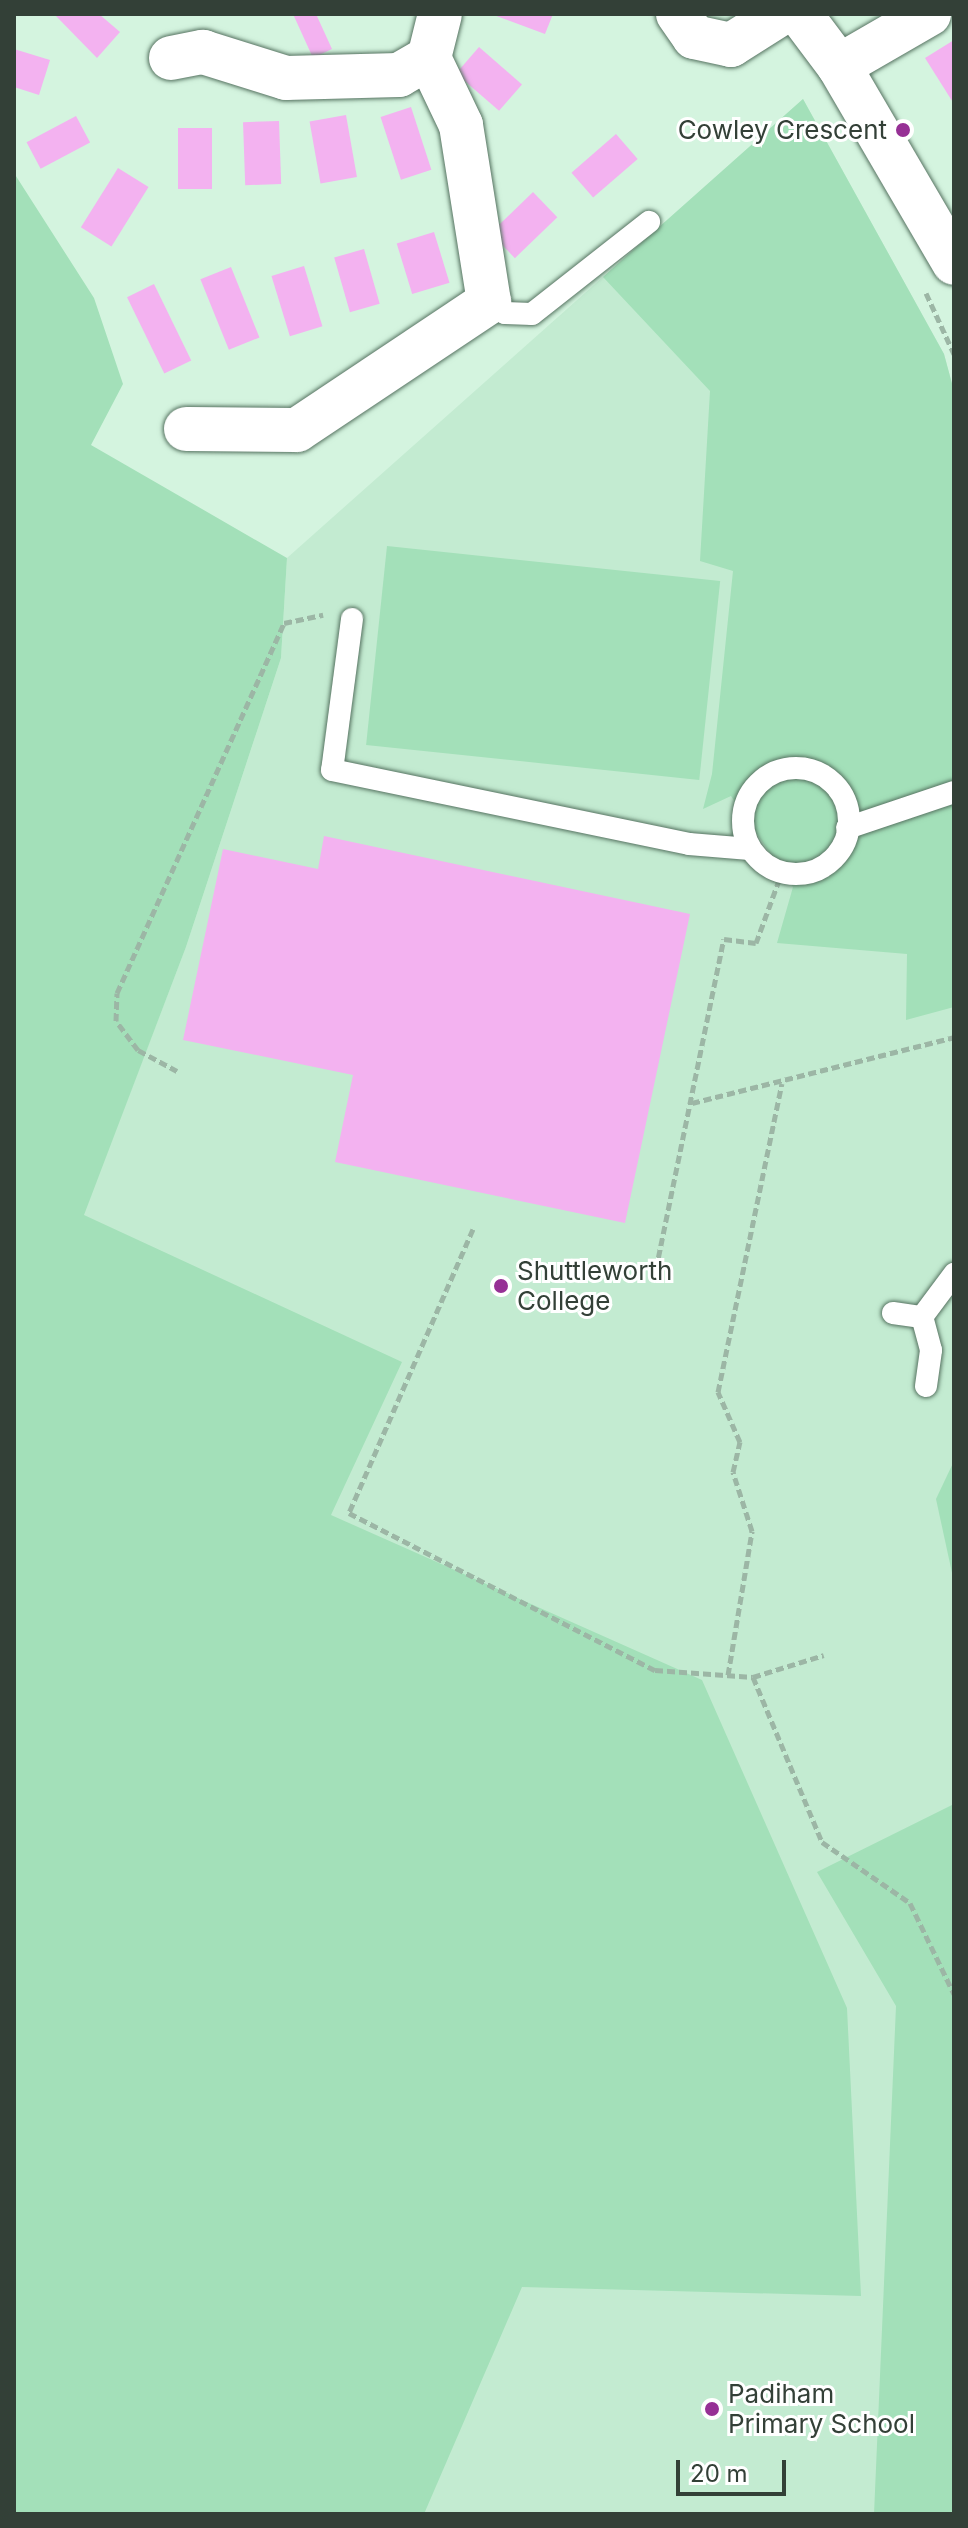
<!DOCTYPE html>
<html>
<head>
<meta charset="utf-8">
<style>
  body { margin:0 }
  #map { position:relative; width:968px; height:2528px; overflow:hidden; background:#d4f4df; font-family:Inter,sans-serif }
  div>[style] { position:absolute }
  .built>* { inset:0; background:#c3ebd1 }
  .green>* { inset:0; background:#a3e0b9; transform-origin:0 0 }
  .building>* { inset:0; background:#f3b2f0; transform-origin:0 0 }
  .path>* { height:5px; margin-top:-2.5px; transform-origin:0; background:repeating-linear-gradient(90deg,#9cb6a5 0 8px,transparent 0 12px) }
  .roads { filter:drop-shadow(0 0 2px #567361) drop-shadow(0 0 2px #567361) }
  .service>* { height:22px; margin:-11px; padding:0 11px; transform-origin:11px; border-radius:11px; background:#fff }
  .service>.ring { margin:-11px; padding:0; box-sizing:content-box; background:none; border:22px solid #fff; border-radius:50% }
  .minor>* { height:44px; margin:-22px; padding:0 22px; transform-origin:22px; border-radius:22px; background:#fff }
  .primary>* { height:44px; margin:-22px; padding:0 22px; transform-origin:22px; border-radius:22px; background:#fff }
  .dots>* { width:22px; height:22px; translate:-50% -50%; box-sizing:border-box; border:4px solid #fff; border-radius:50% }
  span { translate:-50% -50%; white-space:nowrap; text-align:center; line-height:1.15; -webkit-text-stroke:6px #fff; paint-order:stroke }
  .poi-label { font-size:26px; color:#334037 }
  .right { translate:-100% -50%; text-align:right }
  .left { translate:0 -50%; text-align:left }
  .frame { position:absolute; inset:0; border:16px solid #334037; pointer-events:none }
  .scale { position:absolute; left:676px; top:2460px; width:110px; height:36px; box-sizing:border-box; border:4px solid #334037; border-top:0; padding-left:10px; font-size:24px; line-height:28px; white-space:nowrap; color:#334037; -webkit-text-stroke:6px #fff; paint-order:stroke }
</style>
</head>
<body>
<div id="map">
  <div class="built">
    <i style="clip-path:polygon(803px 99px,944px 354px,954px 391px,954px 2514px,14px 2514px,14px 1358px,83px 1215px,186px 947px,281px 658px,287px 558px)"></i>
  </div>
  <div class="green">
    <i style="clip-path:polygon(803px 99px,944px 354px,954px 391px,954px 1007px,906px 1020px,907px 954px,777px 943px,793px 887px,731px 796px,703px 809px,712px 774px,733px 571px,700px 561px,710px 391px,603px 277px)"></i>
    <i style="clip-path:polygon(14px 173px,94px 298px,123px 384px,91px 445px,287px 558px,281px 658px,186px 947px,84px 1215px,402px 1362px,331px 1515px,702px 1680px,847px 2008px,861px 2296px,522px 2287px,424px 2514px,14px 2514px)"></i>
    <i style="left:387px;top:546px;width:335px;height:200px;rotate:6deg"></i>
    <i style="clip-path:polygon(954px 1461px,954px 1582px,936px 1499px)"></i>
    <i style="clip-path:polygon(954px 1804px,954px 2514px,874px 2514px,896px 2006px,817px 1872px)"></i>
  </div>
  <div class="building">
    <i style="clip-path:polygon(54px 14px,99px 14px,120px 32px,97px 58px)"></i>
    <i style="clip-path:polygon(293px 14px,316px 14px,332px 49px,313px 58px)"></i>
    <i style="clip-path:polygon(491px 14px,553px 14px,545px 34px)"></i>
    <i style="clip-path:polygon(954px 40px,954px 104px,925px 58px)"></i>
    <i style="left:479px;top:47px;width:57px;height:35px;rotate:41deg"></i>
    <i style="clip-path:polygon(14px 49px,50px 60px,39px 95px,14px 87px)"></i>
    <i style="left:411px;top:107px;width:66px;height:32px;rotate:72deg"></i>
    <i style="left:346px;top:115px;width:63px;height:37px;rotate:80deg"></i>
    <i style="left:76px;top:116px;width:30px;height:56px;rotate:62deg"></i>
    <i style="left:279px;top:121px;width:63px;height:36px;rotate:88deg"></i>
    <i style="left:178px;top:128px;width:34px;height:61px"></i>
    <i style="left:616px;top:134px;width:33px;height:59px;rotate:49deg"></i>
    <i style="left:118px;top:168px;width:36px;height:70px;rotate:32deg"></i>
    <i style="left:533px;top:192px;width:35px;height:59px;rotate:46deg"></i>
    <i style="left:434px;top:232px;width:53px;height:39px;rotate:73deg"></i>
    <i style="left:364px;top:249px;width:57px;height:31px;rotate:74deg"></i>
    <i style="left:304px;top:266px;width:63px;height:34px;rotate:73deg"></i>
    <i style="left:231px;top:267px;width:76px;height:33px;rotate:68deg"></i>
    <i style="left:154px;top:284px;width:85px;height:30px;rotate:64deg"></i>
    <i style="clip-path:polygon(324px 836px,690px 914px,625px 1223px,335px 1162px,353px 1075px,183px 1040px,223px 849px,318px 869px)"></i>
  </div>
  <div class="path">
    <i style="left:926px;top:293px;width:67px;rotate:65.3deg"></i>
    <i style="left:177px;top:1071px;width:44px;rotate:-151.7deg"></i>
    <i style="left:138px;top:1050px;width:36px;rotate:-127deg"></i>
    <i style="left:116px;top:1021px;width:28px;rotate:-88deg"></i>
    <i style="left:117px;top:993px;width:406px;rotate:-65.7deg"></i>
    <i style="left:284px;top:623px;width:40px;rotate:-12deg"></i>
    <i style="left:692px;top:1103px;width:270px;rotate:-14.1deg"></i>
    <i style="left:473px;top:1229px;width:310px;rotate:113.6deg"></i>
    <i style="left:349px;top:1513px;width:344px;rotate:27.2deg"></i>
    <i style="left:655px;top:1670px;width:98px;rotate:4.1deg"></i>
    <i style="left:753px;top:1677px;width:74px;rotate:-17.2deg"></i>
    <i style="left:656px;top:1269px;width:337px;rotate:-78.4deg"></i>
    <i style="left:724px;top:939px;width:32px;rotate:7deg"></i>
    <i style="left:756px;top:943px;width:76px;rotate:-69.9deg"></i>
    <i style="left:728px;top:1675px;width:146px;rotate:-80.5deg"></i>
    <i style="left:752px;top:1531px;width:62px;rotate:-107.9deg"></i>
    <i style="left:733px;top:1472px;width:31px;rotate:-77deg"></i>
    <i style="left:740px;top:1442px;width:55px;rotate:-113.7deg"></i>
    <i style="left:718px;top:1392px;width:315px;rotate:-78.3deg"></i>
    <i style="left:753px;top:1677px;width:179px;rotate:67.3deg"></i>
    <i style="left:822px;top:1842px;width:107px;rotate:34.7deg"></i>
    <i style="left:910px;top:1903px;width:101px;rotate:64.2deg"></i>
  </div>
  <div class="roads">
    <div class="service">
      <i style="left:489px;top:302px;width:19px;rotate:35deg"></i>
      <i style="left:505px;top:313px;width:27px;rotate:2deg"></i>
      <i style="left:532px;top:314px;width:149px;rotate:-38.2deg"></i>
      <i style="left:352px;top:619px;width:152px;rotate:97.5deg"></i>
      <i style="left:332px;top:770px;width:365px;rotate:11.7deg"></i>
      <i style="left:689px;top:844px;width:61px;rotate:4.7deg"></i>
      <i class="ring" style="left:743px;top:768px;width:84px;height:84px"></i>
      <i style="left:847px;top:828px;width:113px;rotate:-18.6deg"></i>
      <i style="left:893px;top:1313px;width:29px;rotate:8deg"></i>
      <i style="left:926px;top:1386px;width:36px;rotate:-82deg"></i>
      <i style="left:931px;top:1350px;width:34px;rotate:-105deg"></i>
      <i style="left:922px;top:1317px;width:54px;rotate:-53.3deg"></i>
    </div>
    <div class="minor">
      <i style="left:678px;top:14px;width:28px;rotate:55deg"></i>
      <i style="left:694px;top:37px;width:38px;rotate:12deg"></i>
      <i style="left:731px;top:45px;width:58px;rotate:-32.3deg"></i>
      <i style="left:171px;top:58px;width:33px;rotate:-11deg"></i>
      <i style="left:203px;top:52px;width:87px;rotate:17.4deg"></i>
      <i style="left:286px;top:78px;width:113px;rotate:-1.5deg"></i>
      <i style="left:399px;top:75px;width:34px;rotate:-30deg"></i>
      <i style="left:429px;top:58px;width:45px;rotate:-76deg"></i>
      <i style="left:839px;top:66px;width:104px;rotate:-30deg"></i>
      <i style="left:186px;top:429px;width:111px;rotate:0.5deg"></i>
      <i style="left:297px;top:430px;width:231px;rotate:-33.7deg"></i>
      <i style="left:489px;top:302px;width:179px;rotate:-99deg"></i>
      <i style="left:461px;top:125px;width:74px;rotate:-115.5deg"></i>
    </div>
    <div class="primary">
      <i style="left:800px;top:14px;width:65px;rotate:53.1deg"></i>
      <i style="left:839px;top:66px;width:228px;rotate:59.7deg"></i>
    </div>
  </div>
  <div class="dots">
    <i style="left:903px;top:130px;background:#963095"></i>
    <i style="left:501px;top:1286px;background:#963095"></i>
    <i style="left:712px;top:2409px;background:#963095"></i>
  </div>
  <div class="poi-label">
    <span class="right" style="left:887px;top:130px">Cowley Crescent</span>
    <span class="left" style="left:517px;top:1286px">Shuttleworth<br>College</span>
    <span class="left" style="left:728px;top:2409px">Padiham<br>Primary School</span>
  </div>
  <div class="frame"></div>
  <div class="scale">20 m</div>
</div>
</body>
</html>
